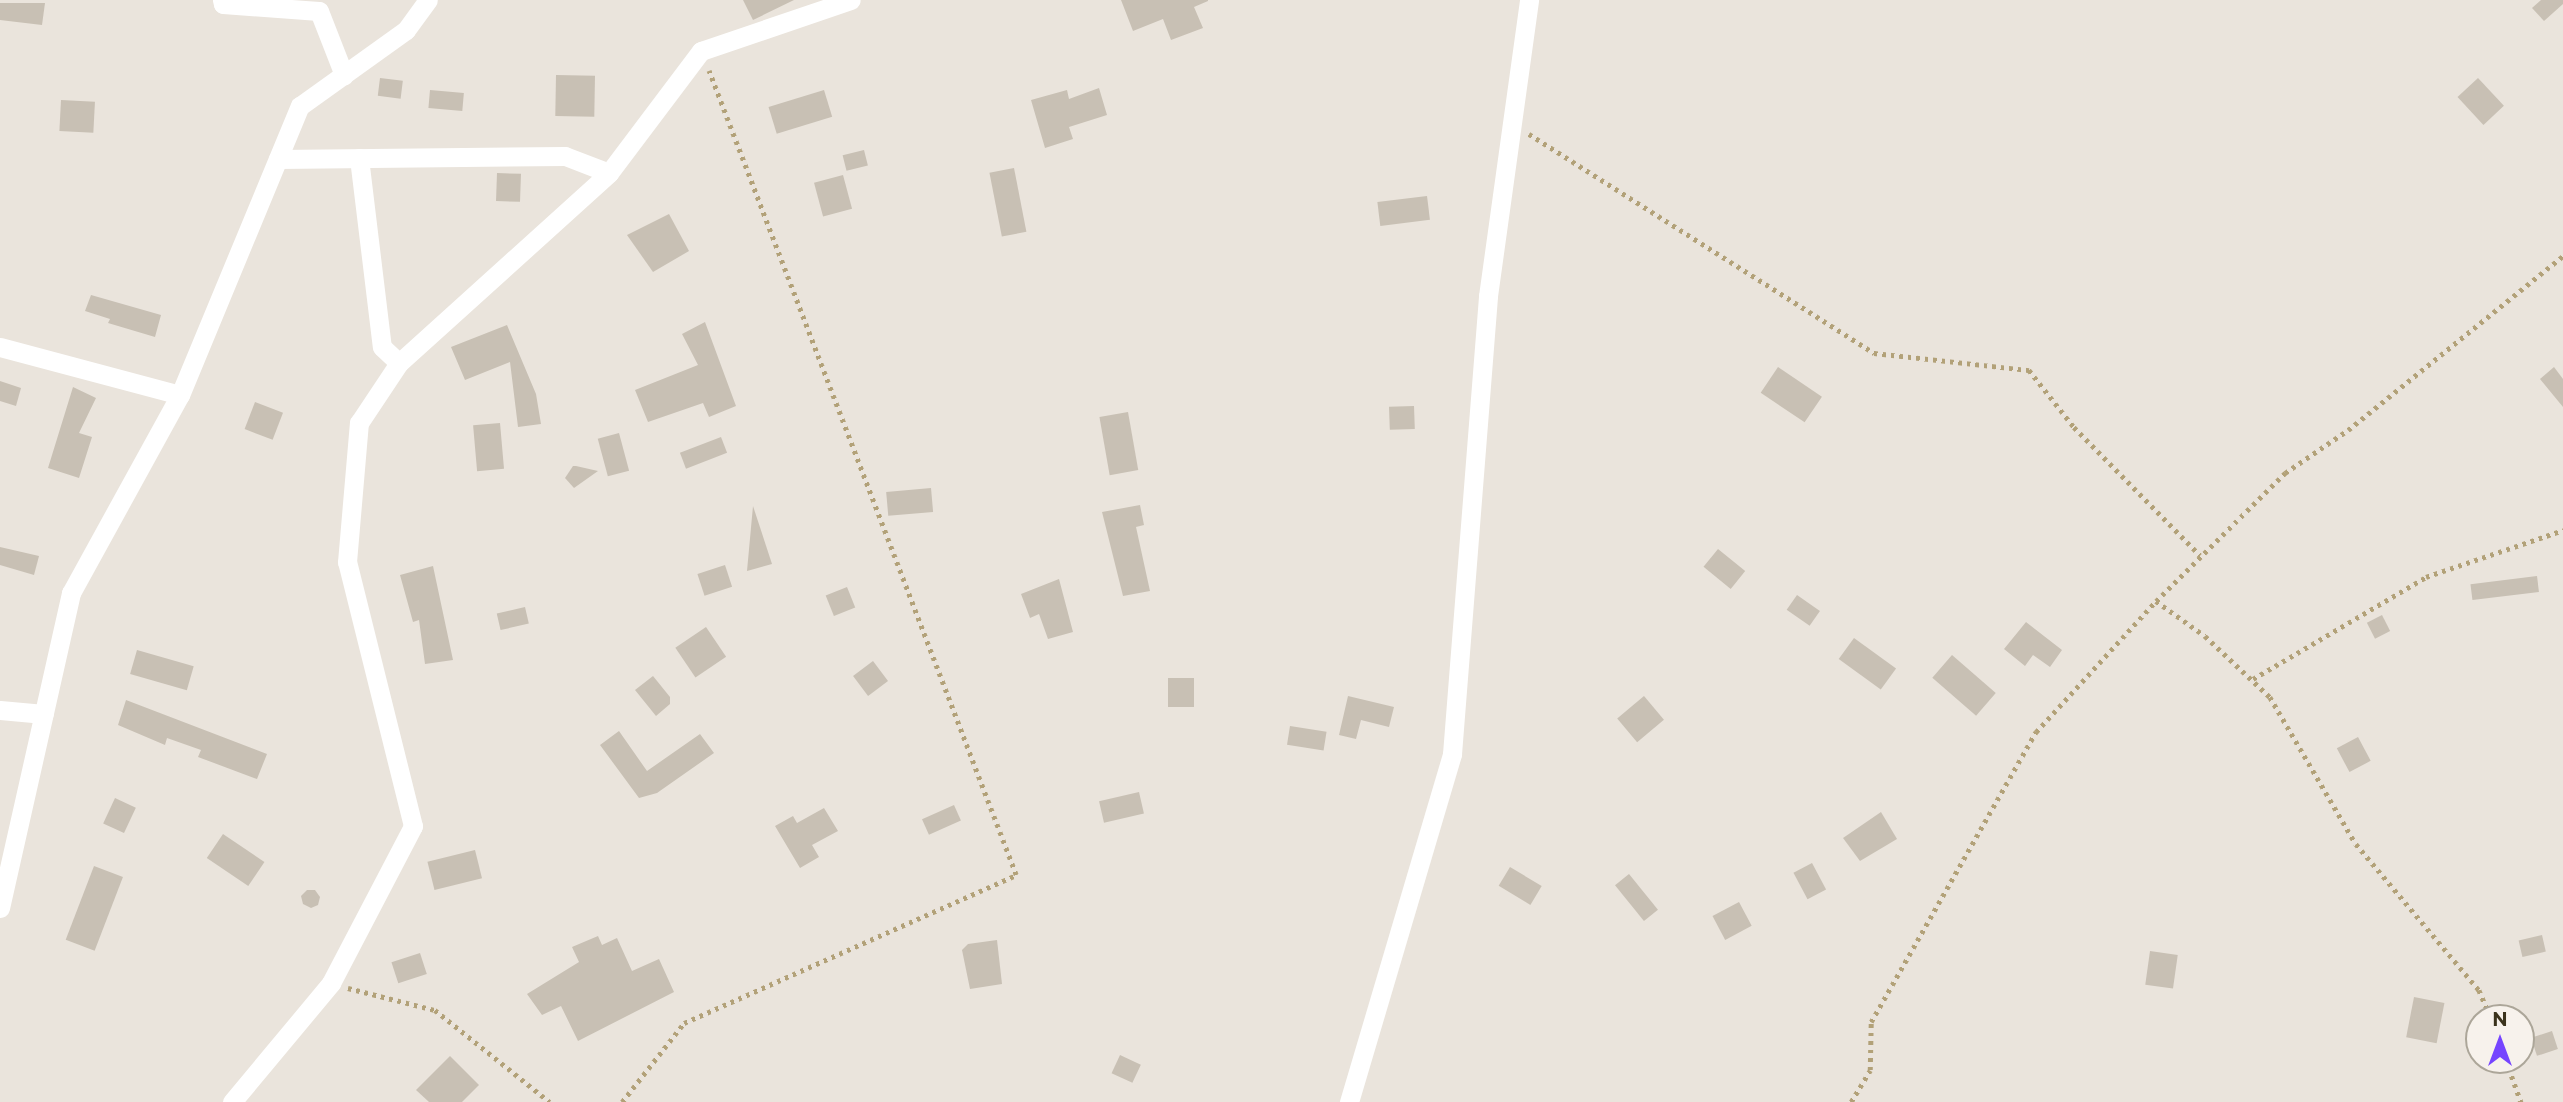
<!DOCTYPE html>
<html>
<head>
<meta charset="utf-8">
<style>
  body { margin:0 }
  #map { position:relative; width:2563px; height:1102px; overflow:hidden; background:#eae4dc; font-family:Montserrat,sans-serif }
  div>[style] { position:absolute }
  .building>* { inset:0; background:#c8c0b4; transform-origin:0 0 }
  .path>* { height:4.5px; margin-top:-2.25px; transform-origin:0; background:repeating-linear-gradient(90deg,#b2a178 0 3.5px,transparent 0 8.5px) }
  .minor>* { height:19px; margin:-9.5px; padding:0 9.5px; transform-origin:9.5px; border-radius:9.5px; background:#fff }
  span { translate:-50% -50%; white-space:nowrap; text-align:center; line-height:1.15; -webkit-text-stroke:5px #f7f2ec; paint-order:stroke }
  .north { position:absolute; left:2465px; top:1004px; width:70px; height:70px; box-sizing:border-box; background:#f7f2ec; border:2px solid #aca699; border-radius:50%; rotate:0deg; font-size:19px; font-weight:700; line-height:28px; text-align:center; color:#3b331c }
  .north::after { content:''; display:block; margin:auto; width:24px; height:32px; background:#7645ff; clip-path:polygon(50% 0,100% 100%,50% 72%,0 100%) }
</style>
</head>
<body>
<div id="map">
  <div class="building">
    <i style="clip-path:polygon(743px 0,794px 0,753px 20px)"></i>
    <i style="clip-path:polygon(1121px 0,1208px 0,1208px 1px,1194px 7px,1203px 28px,1171px 40px,1163px 19px,1133px 31px)"></i>
    <i style="clip-path:polygon(2541px 0,2563px 0,2563px 4px,2544px 21px,2532px 8px)"></i>
    <i style="clip-path:polygon(0 3px,45px 3px,42px 25px,0 20px)"></i>
    <i style="left:556px;top:75px;width:39px;height:41px;rotate:1deg"></i>
    <i style="left:380px;top:78px;width:23px;height:18px;rotate:7deg"></i>
    <i style="left:2478px;top:78px;width:38px;height:28px;rotate:47deg"></i>
    <i style="clip-path:polygon(1099px 88px,1107px 115px,1069px 127px,1073px 139px,1045px 148px,1031px 100px,1067px 90px,1069px 99px)"></i>
    <i style="left:430px;top:90px;width:34px;height:18px;rotate:5deg"></i>
    <i style="left:824px;top:90px;width:28px;height:58px;rotate:73deg"></i>
    <i style="left:61px;top:100px;width:34px;height:31px;rotate:3deg"></i>
    <i style="left:864px;top:150px;width:16px;height:22px;rotate:76deg"></i>
    <i style="left:1014px;top:168px;width:65px;height:25px;rotate:79deg"></i>
    <i style="left:497px;top:173px;width:24px;height:28px;rotate:2deg"></i>
    <i style="left:843px;top:175px;width:35px;height:30px;rotate:75deg"></i>
    <i style="left:1427px;top:196px;width:24px;height:50px;rotate:83deg"></i>
    <i style="clip-path:polygon(669px 214px,689px 251px,653px 272px,627px 235px)"></i>
    <i style="clip-path:polygon(91px 295px,161px 315px,155px 337px,108px 323px,110px 319px,85px 311px)"></i>
    <i style="clip-path:polygon(705px 322px,736px 406px,709px 417px,703px 403px,648px 422px,635px 390px,698px 365px,682px 334px)"></i>
    <i style="clip-path:polygon(507px 325px,536px 394px,541px 424px,518px 427px,510px 362px,465px 380px,451px 347px)"></i>
    <i style="left:1778px;top:367px;width:53px;height:31px;rotate:34deg"></i>
    <i style="clip-path:polygon(2554px 367px,2563px 379px,2563px 407px,2540px 379px)"></i>
    <i style="clip-path:polygon(0 381px,21px 388px,16px 406px,0 401px)"></i>
    <i style="clip-path:polygon(73px 387px,96px 398px,79px 433px,92px 437px,79px 478px,48px 468px)"></i>
    <i style="left:255px;top:402px;width:30px;height:29px;rotate:21deg"></i>
    <i style="left:1414px;top:406px;width:23px;height:25px;rotate:88deg"></i>
    <i style="left:1128px;top:412px;width:59px;height:29px;rotate:80deg"></i>
    <i style="left:500px;top:423px;width:46px;height:27px;rotate:85deg"></i>
    <i style="left:619px;top:433px;width:39px;height:22px;rotate:75deg"></i>
    <i style="left:721px;top:437px;width:17px;height:44px;rotate:69deg"></i>
    <i style="clip-path:polygon(573px 466px,576px 466px,598px 471px,574px 488px,565px 478px)"></i>
    <i style="left:931px;top:488px;width:24px;height:45px;rotate:85deg"></i>
    <i style="clip-path:polygon(1140px 505px,1144px 525px,1136px 527px,1150px 591px,1123px 596px,1102px 512px)"></i>
    <i style="clip-path:polygon(753px 506px,772px 564px,747px 571px)"></i>
    <i style="clip-path:polygon(0 547px,39px 556px,34px 575px,0 565px)"></i>
    <i style="left:1718px;top:549px;width:35px;height:23px;rotate:39deg"></i>
    <i style="left:725px;top:565px;width:23px;height:29px;rotate:72deg"></i>
    <i style="clip-path:polygon(433px 566px,453px 660px,425px 664px,419px 620px,413px 622px,400px 575px)"></i>
    <i style="left:2537px;top:576px;width:16px;height:67px;rotate:83deg"></i>
    <i style="clip-path:polygon(1059px 579px,1073px 632px,1048px 639px,1039px 614px,1030px 618px,1021px 594px)"></i>
    <i style="left:847px;top:587px;width:22px;height:23px;rotate:68deg"></i>
    <i style="left:1797px;top:595px;width:28px;height:18px;rotate:35deg"></i>
    <i style="left:525px;top:607px;width:17px;height:29px;rotate:77deg"></i>
    <i style="left:2382px;top:615px;width:18px;height:17px;rotate:63deg"></i>
    <i style="clip-path:polygon(2026px 622px,2062px 650px,2050px 667px,2033px 655px,2025px 666px,2004px 649px)"></i>
    <i style="left:706px;top:627px;width:36px;height:37px;rotate:56deg"></i>
    <i style="left:1854px;top:638px;width:52px;height:26px;rotate:36deg"></i>
    <i style="left:137px;top:650px;width:59px;height:25px;rotate:16deg"></i>
    <i style="left:1952px;top:655px;width:58px;height:30px;rotate:41deg"></i>
    <i style="left:873px;top:661px;width:25px;height:25px;rotate:53deg"></i>
    <i style="clip-path:polygon(653px 676px,670px 697px,670px 704px,656px 716px,635px 690px)"></i>
    <i style="left:1194px;top:678px;width:29px;height:26px;rotate:90deg"></i>
    <i style="clip-path:polygon(1348px 696px,1394px 707px,1389px 727px,1361px 720px,1356px 739px,1339px 735px)"></i>
    <i style="left:1644px;top:696px;width:31px;height:35px;rotate:50deg"></i>
    <i style="clip-path:polygon(126px 700px,267px 754px,257px 779px,198px 757px,201px 750px,167px 738px,165px 745px,118px 725px)"></i>
    <i style="left:1290px;top:726px;width:37px;height:19px;rotate:9deg"></i>
    <i style="clip-path:polygon(619px 731px,647px 771px,700px 734px,714px 753px,657px 793px,639px 798px,600px 745px)"></i>
    <i style="left:2358px;top:737px;width:27px;height:24px;rotate:62deg"></i>
    <i style="left:1139px;top:792px;width:22px;height:41px;rotate:77deg"></i>
    <i style="left:115px;top:798px;width:23px;height:28px;rotate:25deg"></i>
    <i style="left:954px;top:805px;width:17px;height:35px;rotate:66deg"></i>
    <i style="clip-path:polygon(824px 808px,838px 831px,812px 845px,819px 857px,800px 868px,775px 826px,793px 816px,797px 823px)"></i>
    <i style="clip-path:polygon(1881px 812px,1897px 839px,1860px 861px,1843px 838px)"></i>
    <i style="left:223px;top:834px;width:50px;height:29px;rotate:34deg"></i>
    <i style="left:475px;top:850px;width:29px;height:49px;rotate:76deg"></i>
    <i style="left:1812px;top:863px;width:30px;height:21px;rotate:62deg"></i>
    <i style="left:94px;top:866px;width:31px;height:79px;rotate:21deg"></i>
    <i style="left:1510px;top:867px;width:37px;height:22px;rotate:31deg"></i>
    <i style="left:1629px;top:874px;width:46px;height:18px;rotate:51deg"></i>
    <i style="clip-path:polygon(307px 890px,315px 890px,320px 897px,318px 905px,311px 908px,303px 904px,301px 896px)"></i>
    <i style="left:1739px;top:902px;width:27px;height:30px;rotate:62deg"></i>
    <i style="left:2542px;top:935px;width:17px;height:24px;rotate:77deg"></i>
    <i style="clip-path:polygon(598px 936px,602px 945px,617px 938px,632px 971px,659px 959px,674px 992px,578px 1041px,561px 1006px,542px 1015px,527px 994px,579px 962px,572px 947px)"></i>
    <i style="clip-path:polygon(997px 940px,1002px 984px,970px 989px,962px 950px,968px 944px)"></i>
    <i style="left:2150px;top:951px;width:28px;height:34px;rotate:8deg"></i>
    <i style="left:420px;top:953px;width:22px;height:30px;rotate:72deg"></i>
    <i style="left:2414px;top:997px;width:31px;height:41px;rotate:11deg"></i>
    <i style="left:2552px;top:1031px;width:19px;height:22px;rotate:72deg"></i>
    <i style="left:1120px;top:1055px;width:23px;height:20px;rotate:25deg"></i>
    <i style="clip-path:polygon(450px 1056px,479px 1085px,462px 1102px,429px 1102px,416px 1090px)"></i>
  </div>
  <div class="path">
    <i style="left:1529px;top:134px;width:409px;rotate:32.4deg"></i>
    <i style="left:1874px;top:353px;width:156px;rotate:6.3deg"></i>
    <i style="left:2029px;top:370px;width:73px;rotate:51.7deg"></i>
    <i style="left:2074px;top:427px;width:180px;rotate:45.5deg"></i>
    <i style="left:2156px;top:601px;width:60px;rotate:35.5deg"></i>
    <i style="left:2205px;top:636px;width:89px;rotate:43.2deg"></i>
    <i style="left:2270px;top:697px;width:170px;rotate:59.7deg"></i>
    <i style="left:2356px;top:844px;width:191px;rotate:49.9deg"></i>
    <i style="left:2479px;top:990px;width:30px;rotate:67deg"></i>
    <i style="left:2253px;top:679px;width:201px;rotate:-30.5deg"></i>
    <i style="left:2426px;top:577px;width:145px;rotate:-18.9deg"></i>
    <i style="left:348px;top:988px;width:90px;rotate:14.2deg"></i>
    <i style="left:435px;top:1010px;width:147px;rotate:38.7deg"></i>
    <i style="left:2506px;top:1060px;width:45px;rotate:70.3deg"></i>
    <i style="left:622px;top:1102px;width:100px;rotate:-51.9deg"></i>
    <i style="left:684px;top:1023px;width:363px;rotate:-24deg"></i>
    <i style="left:1016px;top:875px;width:861px;rotate:-110.9deg"></i>
    <i style="left:1851px;top:1102px;width:37px;rotate:-59deg"></i>
    <i style="left:1870px;top:1070px;width:48px;rotate:-88.8deg"></i>
    <i style="left:1871px;top:1022px;width:334px;rotate:-60.4deg"></i>
    <i style="left:2036px;top:732px;width:178px;rotate:-47.5deg"></i>
    <i style="left:2156px;top:601px;width:182px;rotate:-44.8deg"></i>
    <i style="left:2285px;top:473px;width:76px;rotate:-34.3deg"></i>
    <i style="left:2348px;top:430px;width:277px;rotate:-39deg"></i>
  </div>
  <div class="minor">
    <i style="left:222px;top:0;width:4px;rotate:76deg"></i>
    <i style="left:223px;top:4px;width:96px;rotate:4.2deg"></i>
    <i style="left:319px;top:11px;width:69px;rotate:68.7deg"></i>
    <i style="left:359px;top:158px;width:190px;rotate:83.1deg"></i>
    <i style="left:382px;top:347px;width:23px;rotate:43deg"></i>
    <i style="left:278px;top:159px;width:287px;rotate:-0.6deg"></i>
    <i style="left:565px;top:156px;width:47px;rotate:21.1deg"></i>
    <i style="left:0;top:347px;width:186px;rotate:14.9deg"></i>
    <i style="left:0;top:710px;width:44px;rotate:5.2deg"></i>
    <i style="left:0;top:908px;width:323px;rotate:-77.3deg"></i>
    <i style="left:71px;top:593px;width:226px;rotate:-61.2deg"></i>
    <i style="left:180px;top:395px;width:313px;rotate:-67.5deg"></i>
    <i style="left:300px;top:106px;width:130px;rotate:-35.6deg"></i>
    <i style="left:406px;top:30px;width:37px;rotate:-54deg"></i>
    <i style="left:232px;top:1102px;width:155px;rotate:-50.2deg"></i>
    <i style="left:331px;top:983px;width:177px;rotate:-62.4deg"></i>
    <i style="left:413px;top:826px;width:272px;rotate:-104deg"></i>
    <i style="left:347px;top:562px;width:140px;rotate:-85.1deg"></i>
    <i style="left:359px;top:423px;width:72px;rotate:-56.3deg"></i>
    <i style="left:399px;top:363px;width:283px;rotate:-42.1deg"></i>
    <i style="left:609px;top:173px;width:153px;rotate:-53deg"></i>
    <i style="left:701px;top:51px;width:158px;rotate:-18.8deg"></i>
    <i style="left:1349px;top:1102px;width:363px;rotate:-73.5deg"></i>
    <i style="left:1452px;top:754px;width:459px;rotate:-85.5deg"></i>
    <i style="left:1488px;top:296px;width:299px;rotate:-82.1deg"></i>
  </div>
  <div class="north">N</div>
</div>
</body>
</html>
